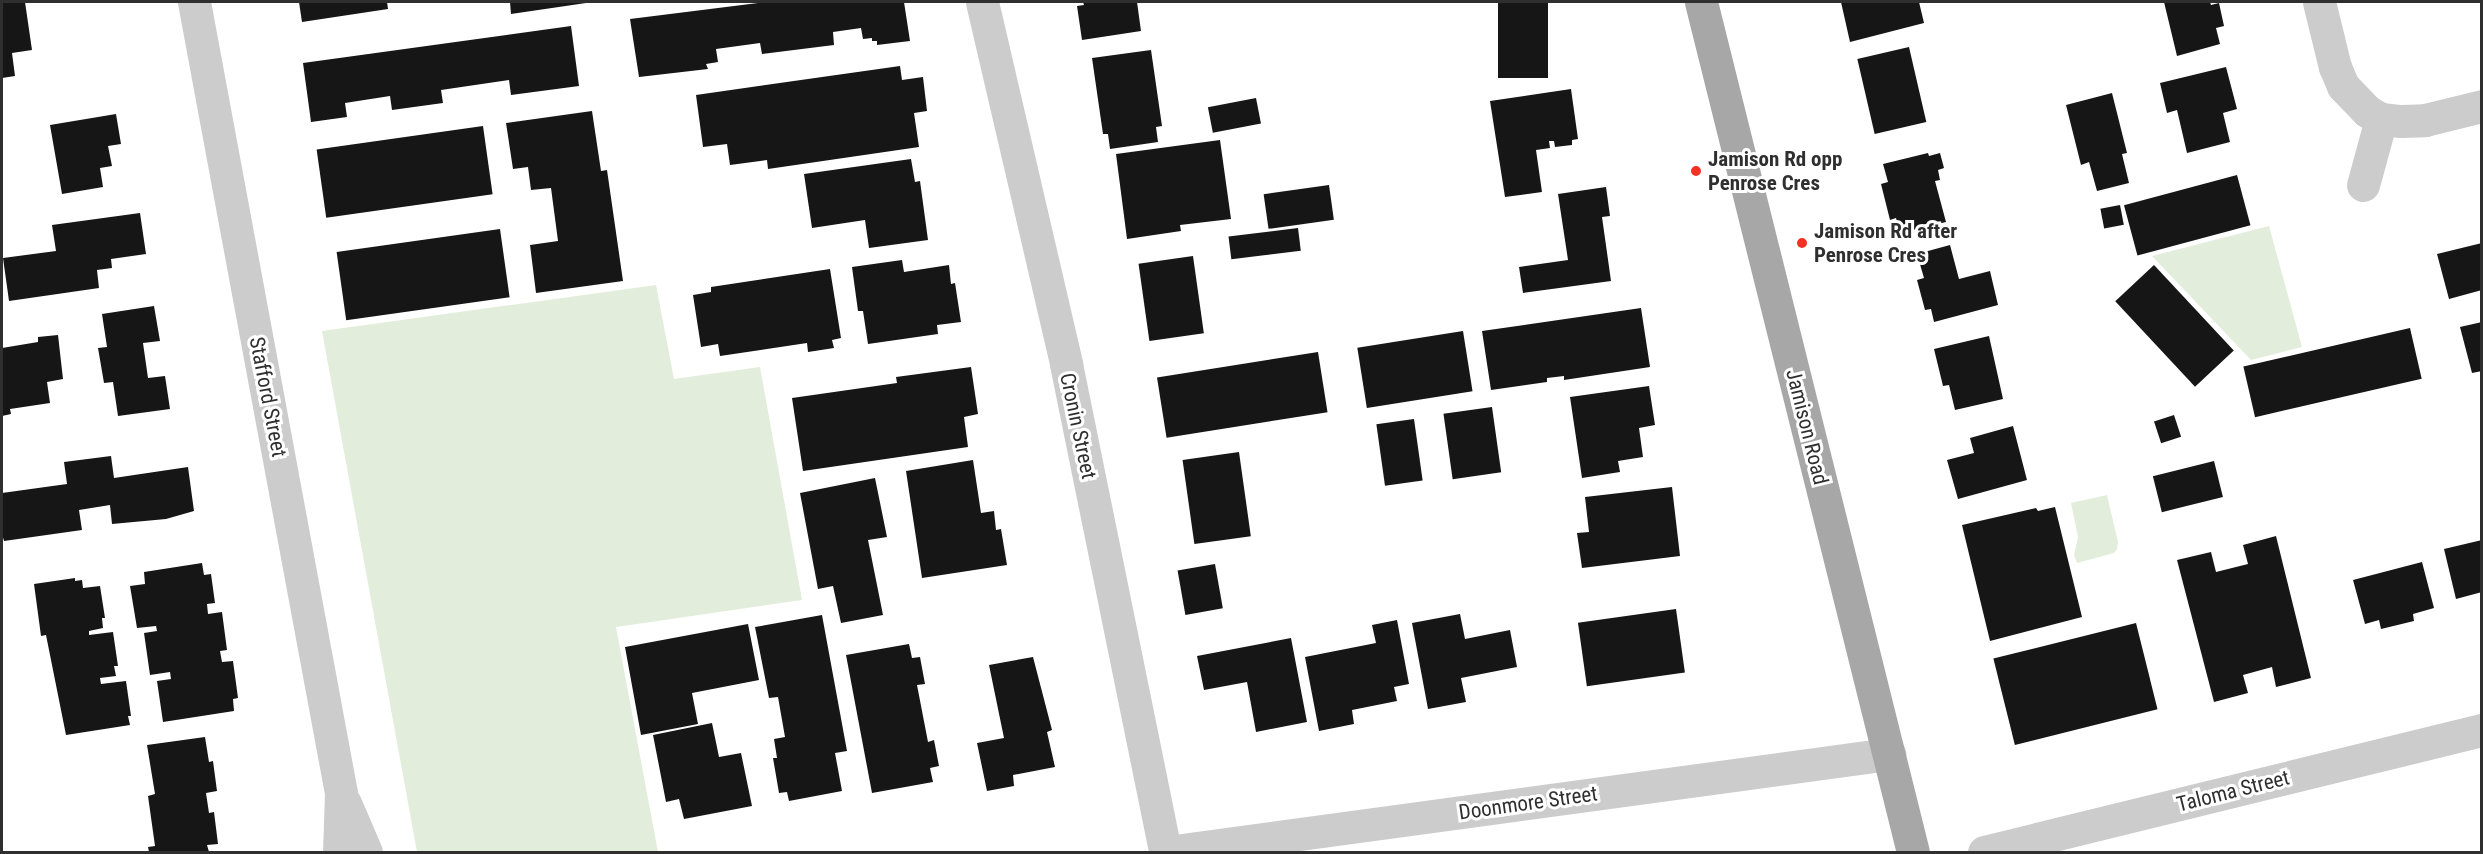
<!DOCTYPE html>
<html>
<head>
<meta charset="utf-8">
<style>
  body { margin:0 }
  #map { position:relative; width:2483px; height:854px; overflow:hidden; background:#fff; font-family:"Roboto Condensed",sans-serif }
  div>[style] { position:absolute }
  .green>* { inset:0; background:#e3eddc }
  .building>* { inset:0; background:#161616; transform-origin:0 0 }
  .minor>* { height:33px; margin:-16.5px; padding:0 16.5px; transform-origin:16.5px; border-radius:16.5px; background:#ccc }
  .major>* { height:33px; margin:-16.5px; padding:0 16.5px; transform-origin:16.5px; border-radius:16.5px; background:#a7a7a7 }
  .dots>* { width:16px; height:16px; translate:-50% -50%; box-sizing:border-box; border:3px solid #fff; border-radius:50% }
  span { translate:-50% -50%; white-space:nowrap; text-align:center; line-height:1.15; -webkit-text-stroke:6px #fff; paint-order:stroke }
  .poi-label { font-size:21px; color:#2f2f2f; font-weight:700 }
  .left { translate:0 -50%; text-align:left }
  .street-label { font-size:21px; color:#2f2f2f }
  .frame { position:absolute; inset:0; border:3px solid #2f2f2f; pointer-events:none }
</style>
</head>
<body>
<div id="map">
  <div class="green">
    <i style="clip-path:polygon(2269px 226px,2302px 347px,2251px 360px,2152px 256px)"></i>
    <i style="clip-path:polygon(656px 285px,674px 379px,760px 367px,802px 600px,616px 627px,658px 852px,417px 852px,322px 331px)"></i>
    <i style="clip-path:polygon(2107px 495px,2118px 542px,2117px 549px,2114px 553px,2077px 563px,2074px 555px,2078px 537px,2071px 503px)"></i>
  </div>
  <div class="building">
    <i style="clip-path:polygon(2px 2px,25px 2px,32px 50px,12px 53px,15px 76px,2px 78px)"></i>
    <i style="clip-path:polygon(299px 2px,387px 2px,388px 9px,302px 22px)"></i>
    <i style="clip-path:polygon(510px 2px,586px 2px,586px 3px,511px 14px)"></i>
    <i style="clip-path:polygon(766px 2px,904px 2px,910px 41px,877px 45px,877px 41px,872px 41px,872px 38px,863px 39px,861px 28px,833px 32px,834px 45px,762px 54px,760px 43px,716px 49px,718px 62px,706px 64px,708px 69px,639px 77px,630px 19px)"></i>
    <i style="clip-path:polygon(1083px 2px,1137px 2px,1141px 31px,1082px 40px,1077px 6px,1084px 5px)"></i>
    <i style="left:1498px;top:2px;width:50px;height:76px"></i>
    <i style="clip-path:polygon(1841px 2px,1919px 2px,1924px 23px,1850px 42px)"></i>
    <i style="clip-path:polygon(2164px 2px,2210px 2px,2211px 5px,2219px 3px,2224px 26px,2216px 28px,2220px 44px,2177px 56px)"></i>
    <i style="clip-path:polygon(571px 26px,579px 86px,511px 95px,509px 80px,441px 90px,443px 103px,392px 110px,390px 96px,345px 103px,347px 117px,311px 122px,303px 63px)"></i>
    <i style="left:1909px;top:47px;width:77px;height:53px;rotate:77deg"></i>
    <i style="clip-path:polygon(1151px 50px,1162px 126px,1156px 127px,1158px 142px,1110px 149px,1108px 134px,1103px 134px,1092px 58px)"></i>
    <i style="clip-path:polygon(900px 66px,902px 80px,923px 77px,927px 111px,914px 113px,919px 147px,768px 169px,767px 160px,730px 165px,727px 144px,703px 147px,696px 95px)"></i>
    <i style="clip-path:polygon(2226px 67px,2237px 109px,2223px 113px,2230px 142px,2187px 153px,2177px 110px,2167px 113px,2160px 83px)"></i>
    <i style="clip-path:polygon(1571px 89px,1578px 139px,1572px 140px,1572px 145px,1555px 147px,1554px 141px,1549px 141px,1550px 148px,1536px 150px,1542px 192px,1505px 197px,1490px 101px)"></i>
    <i style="clip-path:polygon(2112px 93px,2127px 153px,2122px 154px,2129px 183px,2097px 191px,2089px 162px,2081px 165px,2066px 105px)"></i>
    <i style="left:1256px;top:98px;width:26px;height:49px;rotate:79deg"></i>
    <i style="clip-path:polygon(592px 111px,601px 171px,607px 170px,623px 281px,536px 293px,530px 245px,558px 241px,551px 188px,531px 190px,528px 167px,513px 169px,506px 123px)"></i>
    <i style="clip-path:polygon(116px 114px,121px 144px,108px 146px,112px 166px,100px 168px,103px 187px,62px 194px,50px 125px)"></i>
    <i style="left:483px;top:126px;width:69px;height:168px;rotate:82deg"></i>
    <i style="clip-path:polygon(1220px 140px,1231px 219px,1180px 225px,1181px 231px,1127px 239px,1116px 154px)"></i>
    <i style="clip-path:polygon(1928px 153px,1929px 156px,1940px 153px,1944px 168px,1938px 170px,1940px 180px,1935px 181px,1946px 222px,1900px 233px,1896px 218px,1890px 220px,1881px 184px,1888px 182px,1883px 164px)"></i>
    <i style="clip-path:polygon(911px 159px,915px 182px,920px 181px,928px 240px,869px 248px,865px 220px,812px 228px,804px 174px)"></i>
    <i style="left:2237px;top:175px;width:52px;height:117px;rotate:75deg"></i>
    <i style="left:1329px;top:185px;width:35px;height:66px;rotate:82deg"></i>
    <i style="clip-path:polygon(1606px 187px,1610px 216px,1602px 217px,1611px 281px,1523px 293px,1519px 267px,1568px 260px,1558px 194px)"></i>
    <i style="left:2120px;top:205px;width:20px;height:20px;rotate:79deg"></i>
    <i style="clip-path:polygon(140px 213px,146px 254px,111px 259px,112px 268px,97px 270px,99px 288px,9px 301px,3px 258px,56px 251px,52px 225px)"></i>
    <i style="left:1298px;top:228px;width:23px;height:70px;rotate:83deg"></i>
    <i style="left:500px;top:229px;width:69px;height:165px;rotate:82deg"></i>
    <i style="clip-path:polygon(2482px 243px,2482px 290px,2449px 299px,2437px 254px)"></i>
    <i style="clip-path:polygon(1950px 245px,1959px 279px,1990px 271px,1998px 305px,1934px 322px,1931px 309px,1925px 310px,1917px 280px,1924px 278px,1917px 254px)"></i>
    <i style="left:1193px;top:256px;width:78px;height:55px;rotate:82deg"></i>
    <i style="clip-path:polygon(902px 260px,904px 272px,949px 265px,951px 284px,955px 283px,961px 322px,937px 325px,938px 334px,868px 344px,863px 311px,858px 311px,852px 267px)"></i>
    <i style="left:2154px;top:265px;width:117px;height:53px;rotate:47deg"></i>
    <i style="clip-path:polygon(830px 269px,841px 338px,832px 340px,834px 348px,808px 352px,807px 343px,720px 356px,718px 344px,701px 347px,693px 295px,711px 292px,711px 287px)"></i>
    <i style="clip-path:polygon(154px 306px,160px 341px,143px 343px,148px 378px,165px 376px,170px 409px,118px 416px,113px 382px,104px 383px,98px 348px,107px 347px,102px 314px)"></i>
    <i style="clip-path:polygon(1641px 308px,1650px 367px,1564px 380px,1564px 376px,1547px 378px,1547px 382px,1491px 390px,1482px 331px)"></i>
    <i style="clip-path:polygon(2482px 322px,2482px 371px,2472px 373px,2460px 327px)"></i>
    <i style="left:2410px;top:328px;width:52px;height:171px;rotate:77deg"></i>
    <i style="left:1463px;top:331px;width:61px;height:107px;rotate:81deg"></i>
    <i style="clip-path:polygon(58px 335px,63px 379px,47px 382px,50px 403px,10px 409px,11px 414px,2px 416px,2px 348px,38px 342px,38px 337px)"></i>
    <i style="clip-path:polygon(1989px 336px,2003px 399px,1955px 410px,1949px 385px,1943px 386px,1934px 349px)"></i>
    <i style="left:1318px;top:352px;width:61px;height:163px;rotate:81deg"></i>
    <i style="clip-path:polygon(971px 367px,978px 414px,964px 417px,968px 447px,803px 471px,792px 398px,897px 383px,896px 377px)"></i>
    <i style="clip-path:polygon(1649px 386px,1655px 425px,1639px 428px,1643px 457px,1618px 461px,1620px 472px,1582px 478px,1570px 397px)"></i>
    <i style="left:1492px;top:407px;width:66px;height:49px;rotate:82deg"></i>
    <i style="left:2174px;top:415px;width:23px;height:21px;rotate:72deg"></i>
    <i style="left:1414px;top:419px;width:62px;height:38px;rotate:82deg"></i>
    <i style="clip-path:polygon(2013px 426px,2027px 480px,1958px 499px,1947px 460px,1974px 453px,1970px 438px)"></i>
    <i style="left:1239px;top:452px;width:85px;height:57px;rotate:82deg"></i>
    <i style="clip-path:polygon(111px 456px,114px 478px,188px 467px,194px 511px,166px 519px,112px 524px,110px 505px,79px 510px,82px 530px,4px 541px,2px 534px,2px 493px,67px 484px,64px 462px)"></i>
    <i style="clip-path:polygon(973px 460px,981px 513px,994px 511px,996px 530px,1001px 529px,1007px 565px,922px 578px,906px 471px)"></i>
    <i style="left:2214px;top:461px;width:37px;height:63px;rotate:76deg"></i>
    <i style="clip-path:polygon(875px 478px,887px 537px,868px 540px,883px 615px,841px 623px,833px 586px,818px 589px,800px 493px)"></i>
    <i style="clip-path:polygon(1672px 487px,1680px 556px,1582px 568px,1577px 533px,1589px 532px,1585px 497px)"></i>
    <i style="clip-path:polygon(2055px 507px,2082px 617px,1990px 641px,1962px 525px,2036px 508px,2038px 511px)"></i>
    <i style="clip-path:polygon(2276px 536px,2311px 678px,2276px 687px,2272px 667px,2243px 675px,2248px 693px,2214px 702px,2177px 560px,2211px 552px,2216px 572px,2248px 564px,2243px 545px)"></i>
    <i style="clip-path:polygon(2482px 540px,2482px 592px,2456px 599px,2444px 549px)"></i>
    <i style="clip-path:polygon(2422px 562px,2434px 608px,2413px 614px,2414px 621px,2381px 629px,2379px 620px,2365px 624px,2353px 580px)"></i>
    <i style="clip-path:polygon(202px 563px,204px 575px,211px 574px,215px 603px,207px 604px,208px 614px,222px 612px,227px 650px,220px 651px,222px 662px,233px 661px,238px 698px,233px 699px,234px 711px,163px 722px,157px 681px,171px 679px,170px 672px,150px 675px,144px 633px,157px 631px,156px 626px,137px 628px,130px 586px,145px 584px,144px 572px)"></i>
    <i style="left:1215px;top:564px;width:45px;height:38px;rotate:80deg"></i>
    <i style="clip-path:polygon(75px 578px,75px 581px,82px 580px,83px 588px,100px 586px,105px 618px,102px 618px,103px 628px,89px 631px,89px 635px,113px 632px,118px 666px,114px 666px,116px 676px,100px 678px,101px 684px,126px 681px,131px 716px,128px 716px,130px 725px,66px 735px,46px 635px,41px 636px,34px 584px)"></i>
    <i style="left:1676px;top:609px;width:64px;height:99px;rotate:82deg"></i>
    <i style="clip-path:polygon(1460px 614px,1465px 639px,1510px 630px,1517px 667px,1461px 678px,1466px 702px,1428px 709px,1412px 623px)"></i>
    <i style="clip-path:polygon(822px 615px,847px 751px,835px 753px,842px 791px,789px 801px,787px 792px,779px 793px,773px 758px,777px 758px,774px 739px,785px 737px,778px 697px,769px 698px,755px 627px)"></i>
    <i style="clip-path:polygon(1397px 620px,1409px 684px,1394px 687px,1397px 701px,1352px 710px,1354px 724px,1319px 731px,1305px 657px,1376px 643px,1372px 625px)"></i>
    <i style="left:2136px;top:623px;width:89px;height:147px;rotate:76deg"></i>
    <i style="clip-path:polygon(748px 624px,759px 680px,692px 693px,698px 724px,641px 735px,625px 647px)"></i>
    <i style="clip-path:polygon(1291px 638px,1307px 722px,1256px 732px,1247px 682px,1204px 690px,1197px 656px)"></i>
    <i style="clip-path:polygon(909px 644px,912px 658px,920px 657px,925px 684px,917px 685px,928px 742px,934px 740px,939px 766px,930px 768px,933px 782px,872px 793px,846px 655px)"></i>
    <i style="clip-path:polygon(1033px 657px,1052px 730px,1047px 732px,1055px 767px,1013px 775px,1014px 786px,987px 791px,977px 743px,1004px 738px,989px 665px)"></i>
    <i style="clip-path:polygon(712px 723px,719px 757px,741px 753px,752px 806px,684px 819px,679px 799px,666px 802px,653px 735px)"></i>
    <i style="clip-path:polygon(205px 737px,209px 762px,213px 761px,217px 791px,206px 793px,209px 813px,214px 812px,218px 844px,207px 845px,209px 852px,149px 852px,148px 847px,155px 846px,148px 796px,155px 794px,147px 745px)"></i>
  </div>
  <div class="minor">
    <i style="left:194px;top:2px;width:805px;rotate:79.47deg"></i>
    <i style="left:341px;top:793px;width:59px;rotate:91.9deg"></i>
    <i style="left:982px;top:2px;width:372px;rotate:76.9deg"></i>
    <i style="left:1066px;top:364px;width:498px;rotate:78.5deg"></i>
    <i style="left:2319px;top:2px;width:67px;rotate:76.2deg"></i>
    <i style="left:2335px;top:67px;width:21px;rotate:67deg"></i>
    <i style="left:2343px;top:86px;width:35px;rotate:46deg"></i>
    <i style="left:2367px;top:111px;width:16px;rotate:30deg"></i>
    <i style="left:2381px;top:119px;width:20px;rotate:6deg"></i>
    <i style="left:2401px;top:121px;width:24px;rotate:-2deg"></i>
    <i style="left:2425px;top:120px;width:59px;rotate:-13.8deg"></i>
    <i style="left:2363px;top:185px;width:68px;rotate:-74.7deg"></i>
    <i style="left:345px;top:803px;width:53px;rotate:66.8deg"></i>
    <i style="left:1167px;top:852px;width:729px;rotate:-7.73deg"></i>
    <i style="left:1984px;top:852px;width:513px;rotate:-13.77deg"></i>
  </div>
  <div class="major">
    <i style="left:1701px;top:2px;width:876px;rotate:76deg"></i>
  </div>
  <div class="dots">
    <i style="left:1696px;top:171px;background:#f33124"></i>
    <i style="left:1802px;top:243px;background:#f33124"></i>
  </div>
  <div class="poi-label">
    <span class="left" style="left:1708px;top:171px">Jamison Rd opp<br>Penrose Cres</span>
    <span class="left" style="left:1814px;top:243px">Jamison Rd after<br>Penrose Cres</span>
  </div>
  <div class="street-label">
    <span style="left:268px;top:397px;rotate:79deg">Stafford Street</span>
    <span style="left:1078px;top:426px;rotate:78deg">Cronin Street</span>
    <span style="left:1807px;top:427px;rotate:76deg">Jamison Road</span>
    <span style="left:2233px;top:791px;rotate:-14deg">Taloma Street</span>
    <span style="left:1528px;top:803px;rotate:-8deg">Doonmore Street</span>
  </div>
  <div class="frame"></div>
</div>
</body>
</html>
